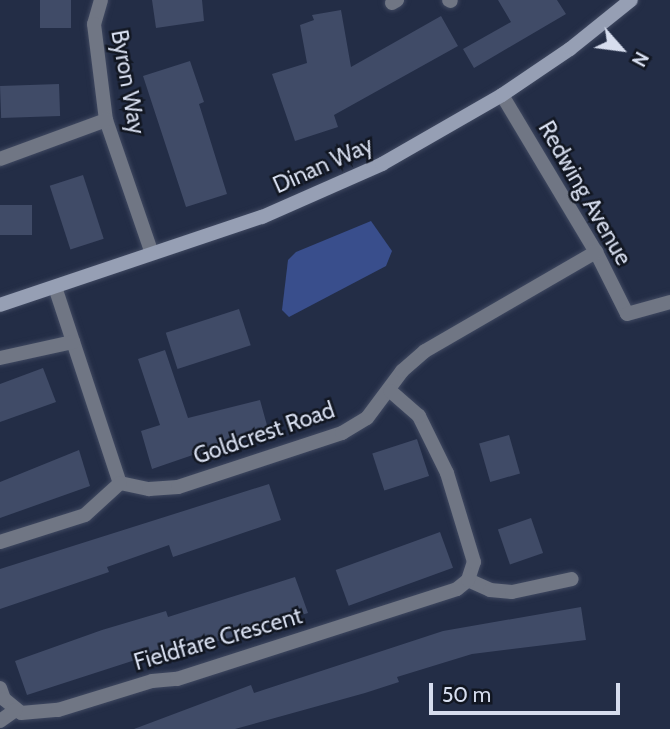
<!DOCTYPE html>
<html>
<head>
<meta charset="utf-8">
<style>
  body { margin:0 }
  #map { position:relative; width:670px; height:729px; overflow:hidden; background:#232d46; font-family:Cabin,sans-serif }
  div>[style] { position:absolute }
  .water>* { inset:0; background:#394e8c }
  .building>* { inset:0; background:#404b67; transform-origin:0 0 }
  .roads { filter:drop-shadow(0 0 2px #404961) drop-shadow(0 0 2px #404961) }
  .street>* { height:14px; margin:-7px; padding:0 7px; transform-origin:7px; border-radius:7px; background:#707684 }
  .secondary>* { height:14px; margin:-7px; padding:0 7px; transform-origin:7px; border-radius:7px; background:#969fb4 }
  span { translate:-50% -50%; white-space:nowrap; text-align:center; line-height:1.15; -webkit-text-stroke:5px #111621; paint-order:stroke }
  .street-label { font-size:23px; color:#d6ddee }
  .north { position:absolute; left:586px; top:14px; width:70px; height:70px; -webkit-text-stroke:5px #111621; paint-order:stroke; rotate:118deg; font-size:19px; font-weight:700; line-height:28px; text-align:center; color:#d6ddee }
  .north::after { content:''; display:block; margin:auto; width:24px; height:32px; background:#d6ddee; clip-path:polygon(50% 0,100% 100%,50% 72%,0 100%) }
  .scale { position:absolute; left:429px; top:683px; width:191px; height:32px; box-sizing:border-box; border:4px solid #d6ddee; border-top:0; padding-left:9px; font-size:21px; line-height:24px; white-space:nowrap; color:#d6ddee; -webkit-text-stroke:5px #111621; paint-order:stroke }
</style>
</head>
<body>
<div id="map">
  <div class="water">
    <i style="clip-path:polygon(371px 221px,392px 251px,386px 266px,289px 317px,282px 310px,288px 260px,296px 252px)"></i>
  </div>
  <div class="building">
    <i style="left:40px;top:0;width:31px;height:28px"></i>
    <i style="clip-path:polygon(152px 0,202px 0,204px 21px,156px 28px)"></i>
    <i style="clip-path:polygon(498px 0,557px 0,566px 14px,474px 68px,463px 49px,511px 22px)"></i>
    <i style="clip-path:polygon(341px 10px,351px 67px,441px 16px,458px 46px,334px 115px,338px 127px,295px 141px,272px 74px,307px 63px,300px 25px,314px 20px,312px 15px)"></i>
    <i style="clip-path:polygon(190px 61px,204px 102px,199px 104px,227px 194px,186px 207px,143px 76px)"></i>
    <i style="left:59px;top:84px;width:32px;height:59px;rotate:88deg"></i>
    <i style="left:83px;top:175px;width:67px;height:35px;rotate:72deg"></i>
    <i style="left:32px;top:205px;width:30px;height:32px;rotate:90deg"></i>
    <i style="left:239px;top:309px;width:38px;height:77px;rotate:72deg"></i>
    <i style="clip-path:polygon(165px 350px,188px 418px,260px 400px,268px 429px,152px 469px,141px 431px,160px 425px,138px 359px)"></i>
    <i style="clip-path:polygon(43px 368px,56px 402px,0 422px,0 384px)"></i>
    <i style="left:509px;top:435px;width:40px;height:31px;rotate:74deg"></i>
    <i style="left:417px;top:439px;width:39px;height:47px;rotate:72deg"></i>
    <i style="clip-path:polygon(79px 450px,90px 486px,0 518px,0 482px)"></i>
    <i style="clip-path:polygon(269px 484px,281px 520px,173px 557px,169px 545px,107px 567px,109px 572px,0 609px,0 569px)"></i>
    <i style="left:531px;top:518px;width:37px;height:35px;rotate:71deg"></i>
    <i style="left:440px;top:532px;width:38px;height:111px;rotate:70deg"></i>
    <i style="clip-path:polygon(295px 577px,308px 613px,199px 647px,197px 640px,27px 695px,15px 661px,102px 630px,166px 611px,168px 617px)"></i>
    <i style="clip-path:polygon(581px 607px,586px 640px,472px 654px,397px 677px,399px 682px,365px 693px,235px 729px,134px 729px,251px 685px,254px 693px,443px 631px)"></i>
  </div>
  <div class="roads">
    <div class="street">
      <i style="left:101px;top:0;width:25px;rotate:106deg"></i>
      <i style="left:94px;top:24px;width:97px;rotate:82.9deg"></i>
      <i style="left:106px;top:120px;width:139px;rotate:71deg"></i>
      <i style="left:449px;top:0;width:2px;rotate:27deg"></i>
      <i style="left:392px;top:3px;width:6px;rotate:-31deg"></i>
      <i style="left:502px;top:95px;width:183px;rotate:59.1deg"></i>
      <i style="left:596px;top:252px;width:69px;rotate:63.4deg"></i>
      <i style="left:627px;top:314px;width:45px;rotate:-15.6deg"></i>
      <i style="left:0;top:159px;width:113px;rotate:-20.2deg"></i>
      <i style="left:55px;top:287px;width:206px;rotate:71.7deg"></i>
      <i style="left:120px;top:483px;width:30px;rotate:12deg"></i>
      <i style="left:149px;top:489px;width:29px;rotate:-4deg"></i>
      <i style="left:178px;top:487px;width:173px;rotate:-18.2deg"></i>
      <i style="left:342px;top:433px;width:29px;rotate:-31deg"></i>
      <i style="left:367px;top:418px;width:59px;rotate:-53.3deg"></i>
      <i style="left:402px;top:371px;width:30px;rotate:-41deg"></i>
      <i style="left:425px;top:351px;width:198px;rotate:-30.1deg"></i>
      <i style="left:0;top:358px;width:75px;rotate:-12.4deg"></i>
      <i style="left:0;top:542px;width:89px;rotate:-17.6deg"></i>
      <i style="left:85px;top:515px;width:47px;rotate:-42.4deg"></i>
      <i style="left:468px;top:580px;width:24px;rotate:24deg"></i>
      <i style="left:490px;top:590px;width:22px;rotate:5deg"></i>
      <i style="left:512px;top:592px;width:61px;rotate:-12.2deg"></i>
      <i style="left:0;top:688px;width:12px;rotate:70deg"></i>
      <i style="left:4px;top:699px;width:22px;rotate:39deg"></i>
      <i style="left:21px;top:713px;width:37px;rotate:-5deg"></i>
      <i style="left:58px;top:710px;width:98px;rotate:-17.1deg"></i>
      <i style="left:152px;top:681px;width:25px;rotate:-5deg"></i>
      <i style="left:177px;top:679px;width:294px;rotate:-17.8deg"></i>
      <i style="left:457px;top:589px;width:14px;rotate:-39deg"></i>
      <i style="left:468px;top:580px;width:19px;rotate:-72deg"></i>
      <i style="left:474px;top:562px;width:93px;rotate:-106.9deg"></i>
      <i style="left:447px;top:473px;width:64px;rotate:-116.2deg"></i>
      <i style="left:419px;top:416px;width:38px;rotate:-139deg"></i>
      <i style="left:0;top:721px;width:19px;rotate:-35deg"></i>
    </div>
    <div class="secondary">
      <i style="left:0;top:305px;width:276px;rotate:-18.6deg"></i>
      <i style="left:262px;top:217px;width:131px;rotate:-23.8deg"></i>
      <i style="left:382px;top:164px;width:138px;rotate:-29.9deg"></i>
      <i style="left:502px;top:95px;width:82px;rotate:-34.1deg"></i>
      <i style="left:570px;top:49px;width:78px;rotate:-38.8deg"></i>
    </div>
  </div>
  <div class="street-label">
    <span style="left:128px;top:82px;rotate:80deg">Byron Way</span>
    <span style="left:323px;top:165px;rotate:-24deg">Dinan Way</span>
    <span style="left:585px;top:193px;rotate:60deg">Redwing Avenue</span>
    <span style="left:264px;top:433px;rotate:-19deg">Goldcrest Road</span>
    <span style="left:218px;top:639px;rotate:-16deg">Fieldfare Crescent</span>
  </div>
  <div class="north">N</div>
  <div class="scale">50 m</div>
</div>
</body>
</html>
